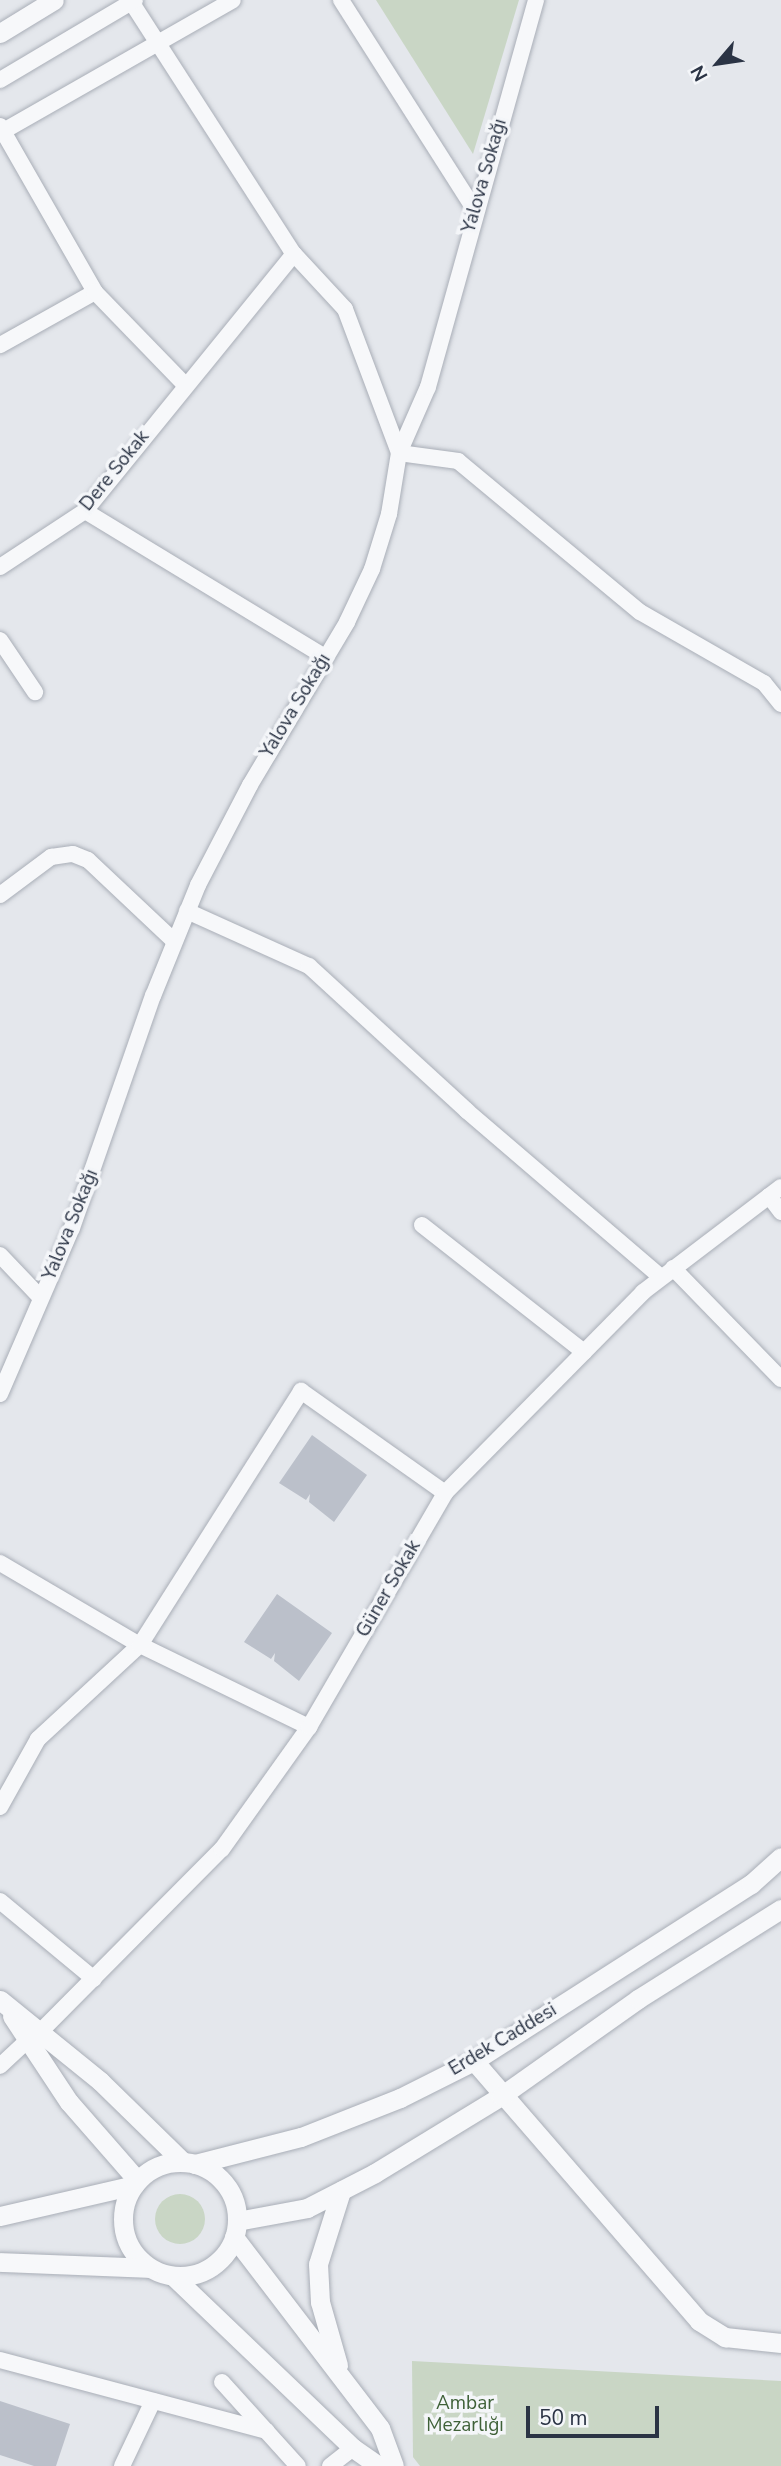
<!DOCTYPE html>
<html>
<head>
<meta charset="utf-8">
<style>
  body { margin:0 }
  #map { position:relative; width:781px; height:2466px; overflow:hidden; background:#e4e7ec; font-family:"Nunito Sans",sans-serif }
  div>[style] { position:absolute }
  .green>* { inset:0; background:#c9d6c5 }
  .round { border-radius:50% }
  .building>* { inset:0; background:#bbc0ca }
  .roads { filter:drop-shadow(0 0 2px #a9aeb7) drop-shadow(0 0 2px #a9aeb7) }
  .minor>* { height:16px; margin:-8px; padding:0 8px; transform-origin:8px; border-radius:8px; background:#f7f8fa }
  .tertiary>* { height:19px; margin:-9.5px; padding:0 9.5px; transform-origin:9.5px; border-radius:9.5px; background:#f7f8fa }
  .tertiary>.ring { margin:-9.5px; padding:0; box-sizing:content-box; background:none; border:19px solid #f7f8fa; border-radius:50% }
  span { translate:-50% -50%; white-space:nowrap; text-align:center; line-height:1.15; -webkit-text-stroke:7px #f4f6f9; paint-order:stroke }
  .street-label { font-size:19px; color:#2b3445 }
  .park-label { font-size:19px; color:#3f6138 }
  .north { position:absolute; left:683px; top:28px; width:70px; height:70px; -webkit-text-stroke:5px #f4f6f9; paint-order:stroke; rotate:241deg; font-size:19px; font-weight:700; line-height:28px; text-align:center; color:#2b3445 }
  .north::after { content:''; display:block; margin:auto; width:24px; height:32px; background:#2b3445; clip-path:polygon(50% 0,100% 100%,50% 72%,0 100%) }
  .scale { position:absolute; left:526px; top:2406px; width:133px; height:32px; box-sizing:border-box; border:4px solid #2b3445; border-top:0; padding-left:9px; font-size:21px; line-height:24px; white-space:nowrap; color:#2b3445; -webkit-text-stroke:5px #f4f6f9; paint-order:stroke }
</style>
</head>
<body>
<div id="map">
  <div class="green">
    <i style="clip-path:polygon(376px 0,519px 0,473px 154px)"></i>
    <i class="round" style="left:155px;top:2194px;width:50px;height:50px"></i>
    <i style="clip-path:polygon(412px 2361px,781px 2381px,781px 2466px,420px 2466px,413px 2457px)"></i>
  </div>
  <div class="building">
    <i style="clip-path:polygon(312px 1435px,367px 1475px,334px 1522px,309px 1502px,310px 1494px,306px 1500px,279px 1483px)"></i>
    <i style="clip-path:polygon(277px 1594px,332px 1633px,299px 1681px,274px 1661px,275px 1653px,271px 1659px,244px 1642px)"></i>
    <i style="clip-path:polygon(0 2401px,70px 2424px,56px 2466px,34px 2466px,0 2455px)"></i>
  </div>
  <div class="roads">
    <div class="minor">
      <i style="left:130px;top:0;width:302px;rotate:57.2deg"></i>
      <i style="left:294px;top:254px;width:75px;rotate:47.2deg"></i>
      <i style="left:345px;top:309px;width:154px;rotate:69.4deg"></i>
      <i style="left:399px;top:453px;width:60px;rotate:7.7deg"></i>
      <i style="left:458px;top:461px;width:236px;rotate:39.7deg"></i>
      <i style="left:640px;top:612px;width:143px;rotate:29.8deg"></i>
      <i style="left:764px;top:683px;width:27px;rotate:51deg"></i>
      <i style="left:341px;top:0;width:249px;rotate:57.5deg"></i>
      <i style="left:0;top:80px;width:157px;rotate:-30.7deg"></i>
      <i style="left:0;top:126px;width:191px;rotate:60.2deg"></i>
      <i style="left:95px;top:292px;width:109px;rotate:150.8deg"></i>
      <i style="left:0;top:133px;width:268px;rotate:-29.7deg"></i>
      <i style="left:95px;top:292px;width:129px;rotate:45.9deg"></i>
      <i style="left:85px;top:511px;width:281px;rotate:31.3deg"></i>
      <i style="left:0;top:567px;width:102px;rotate:-33.4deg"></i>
      <i style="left:85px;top:511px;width:331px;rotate:-50.9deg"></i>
      <i style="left:0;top:640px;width:63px;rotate:56.1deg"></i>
      <i style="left:0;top:895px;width:64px;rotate:-36.7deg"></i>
      <i style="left:51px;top:857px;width:22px;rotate:-8deg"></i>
      <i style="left:73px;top:854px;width:16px;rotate:22deg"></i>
      <i style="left:88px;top:860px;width:118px;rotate:43.3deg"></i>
      <i style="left:187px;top:911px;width:134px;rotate:24.3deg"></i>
      <i style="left:309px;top:966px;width:214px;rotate:42.5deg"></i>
      <i style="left:467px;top:1111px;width:255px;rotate:40.6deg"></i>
      <i style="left:769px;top:1196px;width:20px;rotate:53deg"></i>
      <i style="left:422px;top:1225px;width:206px;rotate:38.1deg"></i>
      <i style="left:0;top:1255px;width:59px;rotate:46.4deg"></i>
      <i style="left:673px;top:1268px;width:155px;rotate:45.8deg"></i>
      <i style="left:0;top:1394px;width:181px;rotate:-66.6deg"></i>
      <i style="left:72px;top:1228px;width:246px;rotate:-70.8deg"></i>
      <i style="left:153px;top:996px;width:120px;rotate:-67.9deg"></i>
      <i style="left:198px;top:885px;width:113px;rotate:-62.5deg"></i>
      <i style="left:250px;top:785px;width:190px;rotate:-59.2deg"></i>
      <i style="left:347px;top:622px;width:59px;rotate:-64.7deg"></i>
      <i style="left:372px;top:569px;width:58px;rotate:-72.8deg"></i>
      <i style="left:389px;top:514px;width:62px;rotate:-80.7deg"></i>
      <i style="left:399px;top:453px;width:72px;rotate:-66.3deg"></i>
      <i style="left:428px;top:387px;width:402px;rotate:-74.4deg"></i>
      <i style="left:0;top:1563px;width:162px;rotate:30.4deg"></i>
      <i style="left:140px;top:1645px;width:188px;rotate:25.9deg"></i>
      <i style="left:0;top:1807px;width:78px;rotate:-60.8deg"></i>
      <i style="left:38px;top:1739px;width:139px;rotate:-42.7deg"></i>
      <i style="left:140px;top:1645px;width:301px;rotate:-57.6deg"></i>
      <i style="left:301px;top:1391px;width:176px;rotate:35.3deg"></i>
      <i style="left:0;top:1901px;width:122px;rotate:39.7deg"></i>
      <i style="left:40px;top:2032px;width:258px;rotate:-45.2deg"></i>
      <i style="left:222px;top:1849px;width:150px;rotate:-54.5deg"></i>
      <i style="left:309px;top:1727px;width:271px;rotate:-59.8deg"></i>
      <i style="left:445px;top:1493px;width:282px;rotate:-45.4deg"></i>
      <i style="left:643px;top:1292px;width:173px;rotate:-37.3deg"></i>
      <i style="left:0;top:2066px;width:37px;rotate:-43deg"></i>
      <i style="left:0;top:2360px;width:276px;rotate:14.9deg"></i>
      <i style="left:222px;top:2382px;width:113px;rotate:47.9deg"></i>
      <i style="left:122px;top:2466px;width:72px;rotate:-64.5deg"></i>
      <i style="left:330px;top:2466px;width:29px;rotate:-38deg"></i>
    </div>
    <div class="tertiary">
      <i style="left:0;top:33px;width:63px;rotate:-31.4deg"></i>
      <i style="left:0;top:2000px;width:129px;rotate:39deg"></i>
      <i style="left:100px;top:2081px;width:116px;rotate:44.3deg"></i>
      <i style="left:12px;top:2016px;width:103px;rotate:56.5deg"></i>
      <i style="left:69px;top:2102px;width:103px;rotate:48.9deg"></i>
      <i style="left:474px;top:2061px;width:344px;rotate:49.1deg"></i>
      <i style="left:699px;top:2321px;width:31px;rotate:32deg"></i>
      <i style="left:725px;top:2337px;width:56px;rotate:6.1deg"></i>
      <i class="ring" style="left:123px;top:2162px;width:95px;height:95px"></i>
      <i style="left:195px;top:2164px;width:109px;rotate:-14.3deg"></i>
      <i style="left:301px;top:2137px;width:106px;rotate:-21.5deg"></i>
      <i style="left:400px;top:2098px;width:83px;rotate:-26.6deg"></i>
      <i style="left:474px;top:2061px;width:329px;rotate:-32.6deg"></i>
      <i style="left:751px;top:1884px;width:40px;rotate:-42deg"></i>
      <i style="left:0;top:2216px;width:138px;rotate:-13deg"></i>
      <i style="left:237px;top:2221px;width:71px;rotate:-10.5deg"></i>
      <i style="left:307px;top:2208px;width:76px;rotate:-27.2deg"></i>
      <i style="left:375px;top:2173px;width:148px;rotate:-31.4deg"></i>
      <i style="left:501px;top:2096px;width:168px;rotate:-35.3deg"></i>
      <i style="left:638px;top:1999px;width:169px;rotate:-32.2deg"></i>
      <i style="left:234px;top:2237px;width:240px;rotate:52.6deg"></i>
      <i style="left:380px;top:2428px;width:40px;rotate:69.8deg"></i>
      <i style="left:0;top:2262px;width:149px;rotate:2.3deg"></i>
      <i style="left:173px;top:2276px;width:249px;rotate:43.7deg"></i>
      <i style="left:353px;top:2448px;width:32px;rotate:35deg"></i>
      <i style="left:338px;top:2365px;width:66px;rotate:-105.9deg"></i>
      <i style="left:320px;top:2302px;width:38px;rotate:-93deg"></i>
      <i style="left:318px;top:2264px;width:77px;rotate:-72.5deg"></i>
    </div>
  </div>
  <div class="street-label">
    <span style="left:485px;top:176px;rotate:-74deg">Yalova Sokağı</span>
    <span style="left:115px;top:471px;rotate:-51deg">Dere Sokak</span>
    <span style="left:296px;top:706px;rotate:-59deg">Yalova Sokağı</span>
    <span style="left:71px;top:1225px;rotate:-68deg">Yalova Sokağı</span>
    <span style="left:389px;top:1589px;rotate:-60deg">Güner Sokak</span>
    <span style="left:503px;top:2040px;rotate:-31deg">Erdek Caddesi</span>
  </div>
  <div class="park-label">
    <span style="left:465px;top:2415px">Ambar<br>Mezarlığı</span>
  </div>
  <div class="north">N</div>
  <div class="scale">50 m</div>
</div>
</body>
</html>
